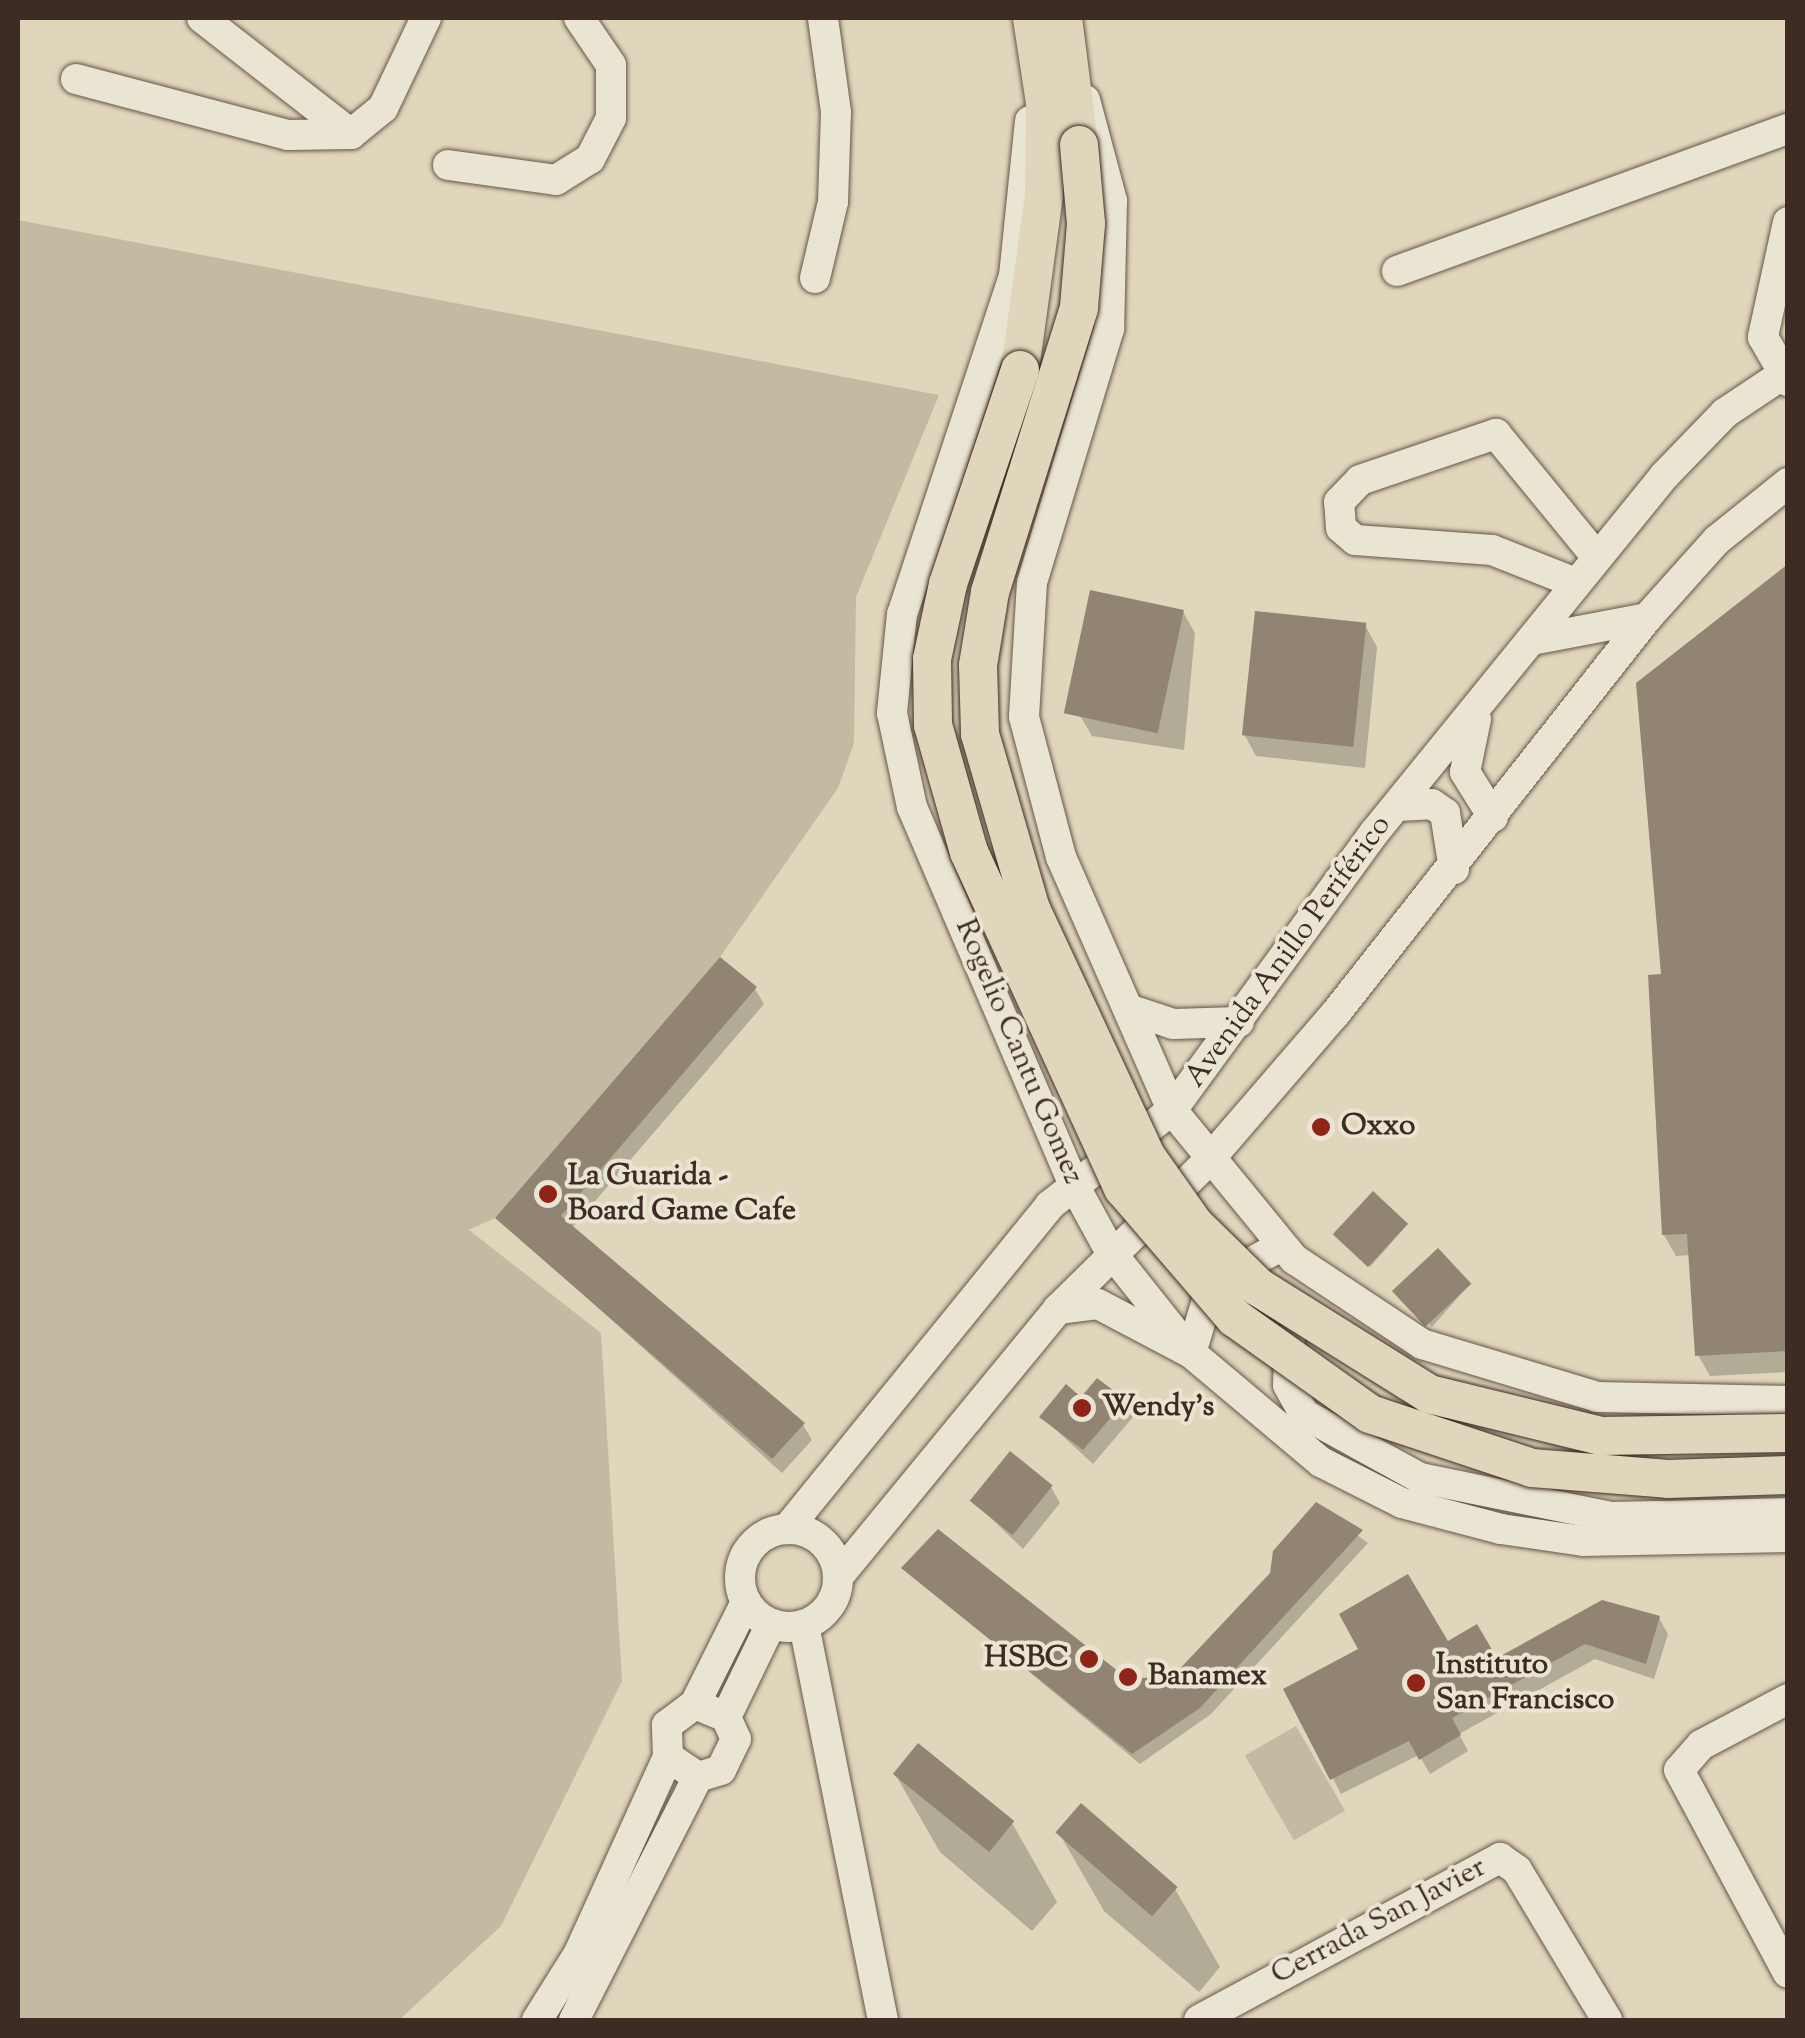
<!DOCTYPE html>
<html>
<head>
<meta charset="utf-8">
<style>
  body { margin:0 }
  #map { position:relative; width:1805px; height:2038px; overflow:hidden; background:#dfd6bb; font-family:"Sorts Mill Goudy",serif }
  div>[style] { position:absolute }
  .green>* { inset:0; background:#c4b9a1; transform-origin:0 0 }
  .shadow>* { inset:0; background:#0003 }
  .building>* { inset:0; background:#928473; transform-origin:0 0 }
  .roads { filter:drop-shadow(0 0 2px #66564a) drop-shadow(0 0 2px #66564a) }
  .minor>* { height:30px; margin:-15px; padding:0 15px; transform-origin:15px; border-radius:15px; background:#eae4d3 }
  .minor>.ring { margin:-15px; padding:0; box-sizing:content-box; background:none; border:30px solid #eae4d3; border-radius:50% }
  .major>* { height:38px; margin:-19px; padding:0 19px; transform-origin:19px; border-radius:19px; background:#dfd6bb }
  .bridges { filter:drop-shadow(0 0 2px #3e2b24) drop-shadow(0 0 2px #3e2b24) }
  .major-bridge>* { height:38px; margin:-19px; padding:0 19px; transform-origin:19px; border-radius:19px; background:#dfd6bb }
  .dots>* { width:28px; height:28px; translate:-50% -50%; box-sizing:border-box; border:5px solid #eae4d3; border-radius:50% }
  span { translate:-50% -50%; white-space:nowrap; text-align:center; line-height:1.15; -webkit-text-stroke:8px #eae4d3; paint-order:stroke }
  .street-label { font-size:30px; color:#3e2b24 }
  .poi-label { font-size:30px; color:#3e2b24; font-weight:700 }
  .left { translate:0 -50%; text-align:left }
  .right { translate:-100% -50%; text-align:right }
  .frame { position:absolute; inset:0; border:20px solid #3e2b24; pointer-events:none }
</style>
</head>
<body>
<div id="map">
  <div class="green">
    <i style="clip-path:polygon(18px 220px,939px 395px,856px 597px,854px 743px,838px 788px,720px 957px,495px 1218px,469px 1230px,601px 1333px,622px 1681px,501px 1926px,399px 2020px,18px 2020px)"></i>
    <i style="left:1296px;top:1726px;width:98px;height:59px;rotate:60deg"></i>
  </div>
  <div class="shadow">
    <i style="clip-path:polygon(1788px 567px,1788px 1372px,1710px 1376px,1698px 1355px,1691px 1255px,1676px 1256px,1664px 1235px,1664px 977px)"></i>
    <i style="clip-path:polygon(1183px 612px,1195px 633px,1184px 750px,1092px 736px,1079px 714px)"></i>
    <i style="clip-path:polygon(1365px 625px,1377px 647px,1365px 768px,1256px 756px,1244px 734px)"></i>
    <i style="clip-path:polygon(755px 989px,764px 1004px,572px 1228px,803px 1425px,812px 1440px,782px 1473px,498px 1218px)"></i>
    <i style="clip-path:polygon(1406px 1226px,1370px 1267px,1337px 1238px)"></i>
    <i style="clip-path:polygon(1469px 1285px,1432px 1327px,1399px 1296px)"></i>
    <i style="clip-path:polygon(1081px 1401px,1124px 1402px,1133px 1417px,1093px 1464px,1042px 1417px)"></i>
    <i style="clip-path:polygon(1051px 1487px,1060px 1503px,1023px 1549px,973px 1501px)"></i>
    <i style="clip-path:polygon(1316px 1505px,1368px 1543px,1211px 1714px,1140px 1764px,904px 1568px,1127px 1682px,1174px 1678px,1272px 1574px)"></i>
    <i style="clip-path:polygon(1659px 1618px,1668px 1634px,1654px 1679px,1595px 1659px,1459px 1734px,1468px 1751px,1430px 1774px,1419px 1755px,1341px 1794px,1287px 1690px,1447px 1644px,1496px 1662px)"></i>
    <i style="clip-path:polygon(895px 1774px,1012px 1823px,1057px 1902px,1032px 1931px,940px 1852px)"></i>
    <i style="clip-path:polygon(1059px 1833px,1175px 1889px,1220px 1967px,1199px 1992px,1104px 1911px)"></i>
  </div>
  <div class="building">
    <i style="clip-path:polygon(1788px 564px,1788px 1351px,1695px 1356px,1687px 1234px,1662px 1235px,1648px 975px,1661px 974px,1636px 683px)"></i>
    <i style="left:1090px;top:590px;width:96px;height:126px;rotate:12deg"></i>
    <i style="left:1255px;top:611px;width:112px;height:125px;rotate:6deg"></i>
    <i style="clip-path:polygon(720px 957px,757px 987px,561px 1216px,805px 1423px,772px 1459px,495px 1218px)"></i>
    <i style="left:1373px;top:1191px;width:48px;height:59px;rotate:43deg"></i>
    <i style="left:1438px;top:1248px;width:49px;height:63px;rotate:47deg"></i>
    <i style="clip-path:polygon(1097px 1378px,1126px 1400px,1083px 1450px,1039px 1417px,1066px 1384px,1081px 1397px)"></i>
    <i style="left:1010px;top:1451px;width:55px;height:64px;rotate:39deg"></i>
    <i style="clip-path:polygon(1316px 1502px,1363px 1530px,1200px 1708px,1132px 1754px,901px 1568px,938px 1529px,1128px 1679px,1173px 1676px,1270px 1573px,1273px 1551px)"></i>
    <i style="clip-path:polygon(1408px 1574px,1448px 1641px,1477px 1624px,1497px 1658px,1602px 1600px,1660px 1616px,1646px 1664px,1585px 1644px,1452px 1718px,1461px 1735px,1419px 1760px,1409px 1741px,1330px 1780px,1283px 1689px,1358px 1649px,1339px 1614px)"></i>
    <i style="left:918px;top:1743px;width:124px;height:40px;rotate:39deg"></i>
    <i style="left:1081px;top:1803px;width:128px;height:39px;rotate:41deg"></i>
  </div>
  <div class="roads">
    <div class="minor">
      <i style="left:202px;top:18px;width:189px;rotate:37.9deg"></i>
      <i style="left:76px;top:79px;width:219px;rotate:14.8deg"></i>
      <i style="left:288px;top:135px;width:63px;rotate:-0.9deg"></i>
      <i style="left:351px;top:134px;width:41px;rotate:-39.1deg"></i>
      <i style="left:383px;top:108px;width:100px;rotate:-64.5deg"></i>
      <i style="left:1085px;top:100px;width:105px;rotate:75deg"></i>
      <i style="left:1112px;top:201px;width:128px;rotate:91.3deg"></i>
      <i style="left:1109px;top:329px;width:264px;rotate:106.9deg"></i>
      <i style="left:1032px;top:582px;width:135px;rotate:93.4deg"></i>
      <i style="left:1024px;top:717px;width:145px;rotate:75.2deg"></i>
      <i style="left:1061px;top:857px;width:276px;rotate:66.3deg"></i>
      <i style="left:1172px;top:1110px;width:193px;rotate:50.7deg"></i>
      <i style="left:1294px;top:1259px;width:154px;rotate:33.6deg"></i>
      <i style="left:1422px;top:1344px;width:183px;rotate:16.8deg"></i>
      <i style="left:1597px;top:1397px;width:191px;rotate:1.2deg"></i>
      <i style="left:1030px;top:121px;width:156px;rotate:95.9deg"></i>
      <i style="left:1014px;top:276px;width:356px;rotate:108.3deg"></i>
      <i style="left:902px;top:614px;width:100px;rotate:95.8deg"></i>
      <i style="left:892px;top:713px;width:96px;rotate:78deg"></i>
      <i style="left:912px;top:807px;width:411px;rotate:66.8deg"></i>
      <i style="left:1074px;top:1185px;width:75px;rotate:61.4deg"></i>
      <i style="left:1110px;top:1251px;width:130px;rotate:51.5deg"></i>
      <i style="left:1191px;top:1353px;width:170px;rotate:40deg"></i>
      <i style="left:1321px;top:1462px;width:91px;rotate:26.8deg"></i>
      <i style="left:1402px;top:1503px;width:102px;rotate:14.7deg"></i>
      <i style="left:1501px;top:1529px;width:83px;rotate:8.3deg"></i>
      <i style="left:1583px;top:1541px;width:205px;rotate:-1.1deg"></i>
      <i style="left:448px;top:165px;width:109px;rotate:7.9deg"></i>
      <i style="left:556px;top:180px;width:40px;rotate:-32deg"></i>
      <i style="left:590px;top:159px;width:46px;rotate:-62.9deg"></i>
      <i style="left:611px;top:118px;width:53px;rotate:-90deg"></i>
      <i style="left:611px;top:65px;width:57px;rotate:-124.2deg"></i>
      <i style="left:1788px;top:222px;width:118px;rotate:102.3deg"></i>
      <i style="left:1763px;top:337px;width:51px;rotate:60.4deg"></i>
      <i style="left:1397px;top:271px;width:416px;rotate:-20deg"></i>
      <i style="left:815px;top:278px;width:78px;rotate:-76.7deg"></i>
      <i style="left:833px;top:202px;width:90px;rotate:-88.1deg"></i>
      <i style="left:836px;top:112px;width:95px;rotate:-97.9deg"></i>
      <i style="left:1573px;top:582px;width:87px;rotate:-158.4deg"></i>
      <i style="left:1492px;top:550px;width:137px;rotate:-175.8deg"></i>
      <i style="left:1355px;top:540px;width:18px;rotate:-139deg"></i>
      <i style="left:1341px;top:528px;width:26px;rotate:-94deg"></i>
      <i style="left:1339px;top:502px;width:30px;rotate:-46deg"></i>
      <i style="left:1360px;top:480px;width:144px;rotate:-18.7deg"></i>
      <i style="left:1496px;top:434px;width:158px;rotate:50.7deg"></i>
      <i style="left:1532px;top:640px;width:117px;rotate:-10.8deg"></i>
      <i style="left:1476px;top:719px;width:54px;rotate:101.7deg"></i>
      <i style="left:1465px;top:772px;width:53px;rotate:58.1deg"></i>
      <i style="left:1397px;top:806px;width:35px;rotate:-3deg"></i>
      <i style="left:1432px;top:804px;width:16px;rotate:35deg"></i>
      <i style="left:1445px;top:813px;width:57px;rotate:80.9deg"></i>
      <i style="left:1128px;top:1009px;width:47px;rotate:18.4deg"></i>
      <i style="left:1173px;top:1024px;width:66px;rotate:-1.7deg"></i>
      <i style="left:1058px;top:1309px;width:40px;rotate:-7.1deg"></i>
      <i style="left:1098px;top:1304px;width:105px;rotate:27.8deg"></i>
      <i style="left:1191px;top:1353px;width:72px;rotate:-73.1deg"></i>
      <i style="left:1212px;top:1284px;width:79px;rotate:-28.8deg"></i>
      <i style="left:1290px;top:1337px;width:48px;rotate:92.4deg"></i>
      <i style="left:1288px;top:1385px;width:33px;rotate:61deg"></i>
      <i style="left:1304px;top:1414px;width:132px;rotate:28.9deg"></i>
      <i style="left:1420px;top:1478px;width:196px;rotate:11.5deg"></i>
      <i style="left:1612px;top:1517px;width:176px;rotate:-1.3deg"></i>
      <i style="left:787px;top:1529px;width:417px;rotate:-50.9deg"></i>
      <i style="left:1050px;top:1205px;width:155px;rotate:-37.9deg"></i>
      <i style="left:1172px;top:1110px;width:343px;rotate:-53.9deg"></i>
      <i style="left:1374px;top:833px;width:460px;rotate:-50.9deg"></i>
      <i style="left:1664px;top:476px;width:88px;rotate:-45.9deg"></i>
      <i style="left:1725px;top:413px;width:76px;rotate:-33.7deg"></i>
      <i class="ring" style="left:740px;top:1529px;width:68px;height:68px"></i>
      <i style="left:838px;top:1577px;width:347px;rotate:-50.6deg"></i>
      <i style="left:1058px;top:1309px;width:211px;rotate:-44.6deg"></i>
      <i style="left:1208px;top:1161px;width:194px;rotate:-49.2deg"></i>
      <i style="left:1335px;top:1014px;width:504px;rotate:-51.77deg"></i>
      <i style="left:1647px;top:618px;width:105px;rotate:-48.1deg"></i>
      <i style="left:1717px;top:540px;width:91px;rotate:-38.8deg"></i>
      <i style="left:804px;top:1625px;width:403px;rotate:78.7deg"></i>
      <i style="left:1788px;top:1699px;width:98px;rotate:152.1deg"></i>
      <i style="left:1701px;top:1745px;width:33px;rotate:131deg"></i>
      <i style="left:1679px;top:1770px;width:230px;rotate:61.8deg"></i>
      <i style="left:695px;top:1704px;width:34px;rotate:23deg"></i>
      <i style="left:726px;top:1717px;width:24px;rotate:66deg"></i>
      <i style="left:736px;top:1739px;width:34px;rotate:116deg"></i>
      <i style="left:721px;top:1770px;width:24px;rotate:163deg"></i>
      <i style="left:698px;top:1777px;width:36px;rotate:-146deg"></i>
      <i style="left:668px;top:1757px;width:32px;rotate:-92deg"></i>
      <i style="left:667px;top:1725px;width:35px;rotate:-37deg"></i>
      <i style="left:695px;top:1704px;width:114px;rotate:-63.4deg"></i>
      <i style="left:726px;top:1717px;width:103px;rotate:-64.2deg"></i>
      <i style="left:537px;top:2020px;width:79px;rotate:-57.9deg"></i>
      <i style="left:579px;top:1953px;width:215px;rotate:-65.6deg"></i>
      <i style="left:574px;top:2020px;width:273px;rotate:-63deg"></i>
      <i style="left:1199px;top:2020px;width:342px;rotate:-28.3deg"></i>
      <i style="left:1500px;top:1858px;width:21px;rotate:35deg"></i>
      <i style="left:1517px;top:1870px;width:175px;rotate:59deg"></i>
    </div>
    <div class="major">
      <i style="left:1063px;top:18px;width:128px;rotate:82.8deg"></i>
      <i style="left:1020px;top:370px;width:177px;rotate:-82.2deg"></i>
      <i style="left:1044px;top:195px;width:92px;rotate:-89.4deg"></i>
      <i style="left:1045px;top:103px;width:86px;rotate:-98.7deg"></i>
    </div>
  </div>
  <div class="bridges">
    <div class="major-bridge">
      <i style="left:1079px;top:145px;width:79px;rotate:84.9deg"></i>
      <i style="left:1086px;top:224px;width:84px;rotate:94.8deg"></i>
      <i style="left:1079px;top:308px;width:298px;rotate:107.4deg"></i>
      <i style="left:990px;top:592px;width:74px;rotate:99.3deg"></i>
      <i style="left:978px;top:665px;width:69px;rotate:88.3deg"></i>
      <i style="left:980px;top:734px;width:182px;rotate:73.8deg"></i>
      <i style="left:1031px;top:909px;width:272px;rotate:65deg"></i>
      <i style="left:1146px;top:1156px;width:83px;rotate:54.8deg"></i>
      <i style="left:1194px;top:1224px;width:90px;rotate:44.5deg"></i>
      <i style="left:1258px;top:1287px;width:202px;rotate:32deg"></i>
      <i style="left:1429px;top:1394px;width:177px;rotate:13.7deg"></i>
      <i style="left:1601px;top:1436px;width:187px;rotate:-0.9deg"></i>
      <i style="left:1020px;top:370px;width:226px;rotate:108.6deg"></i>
      <i style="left:948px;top:584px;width:77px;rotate:102deg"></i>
      <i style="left:932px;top:659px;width:66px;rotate:89.1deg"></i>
      <i style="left:933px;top:725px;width:132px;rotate:74.2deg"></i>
      <i style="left:969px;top:852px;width:370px;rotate:65.4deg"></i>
      <i style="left:1123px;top:1188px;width:172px;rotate:49.3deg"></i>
      <i style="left:1235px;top:1318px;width:166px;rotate:35.4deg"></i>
      <i style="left:1370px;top:1414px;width:171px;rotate:18.4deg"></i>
      <i style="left:1532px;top:1468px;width:136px;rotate:4.6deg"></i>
      <i style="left:1668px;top:1479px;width:120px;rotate:-1.9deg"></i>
    </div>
  </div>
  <div class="dots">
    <i style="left:1321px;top:1127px;background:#8f2418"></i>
    <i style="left:548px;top:1194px;background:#8f2418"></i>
    <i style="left:1082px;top:1408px;background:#8f2418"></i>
    <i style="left:1089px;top:1659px;background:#8f2418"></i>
    <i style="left:1128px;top:1677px;background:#8f2418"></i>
    <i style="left:1416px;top:1683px;background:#8f2418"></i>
  </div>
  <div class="street-label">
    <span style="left:1289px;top:952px;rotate:-54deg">Avenida Anillo Periférico</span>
    <span style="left:1018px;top:1052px;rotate:67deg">Rogelio Cantu Gomez</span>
    <span style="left:1379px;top:1922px;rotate:-28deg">Cerrada San Javier</span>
  </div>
  <div class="poi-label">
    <span class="left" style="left:1341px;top:1127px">Oxxo</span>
    <span class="left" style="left:568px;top:1194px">La Guarida -<br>Board Game Cafe</span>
    <span class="left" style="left:1102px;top:1408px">Wendy's</span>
    <span class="right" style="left:1069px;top:1659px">HSBC</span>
    <span class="left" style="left:1436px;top:1683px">Instituto<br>San Francisco</span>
    <span class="left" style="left:1148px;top:1677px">Banamex</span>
  </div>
  <div class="frame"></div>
</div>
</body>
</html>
